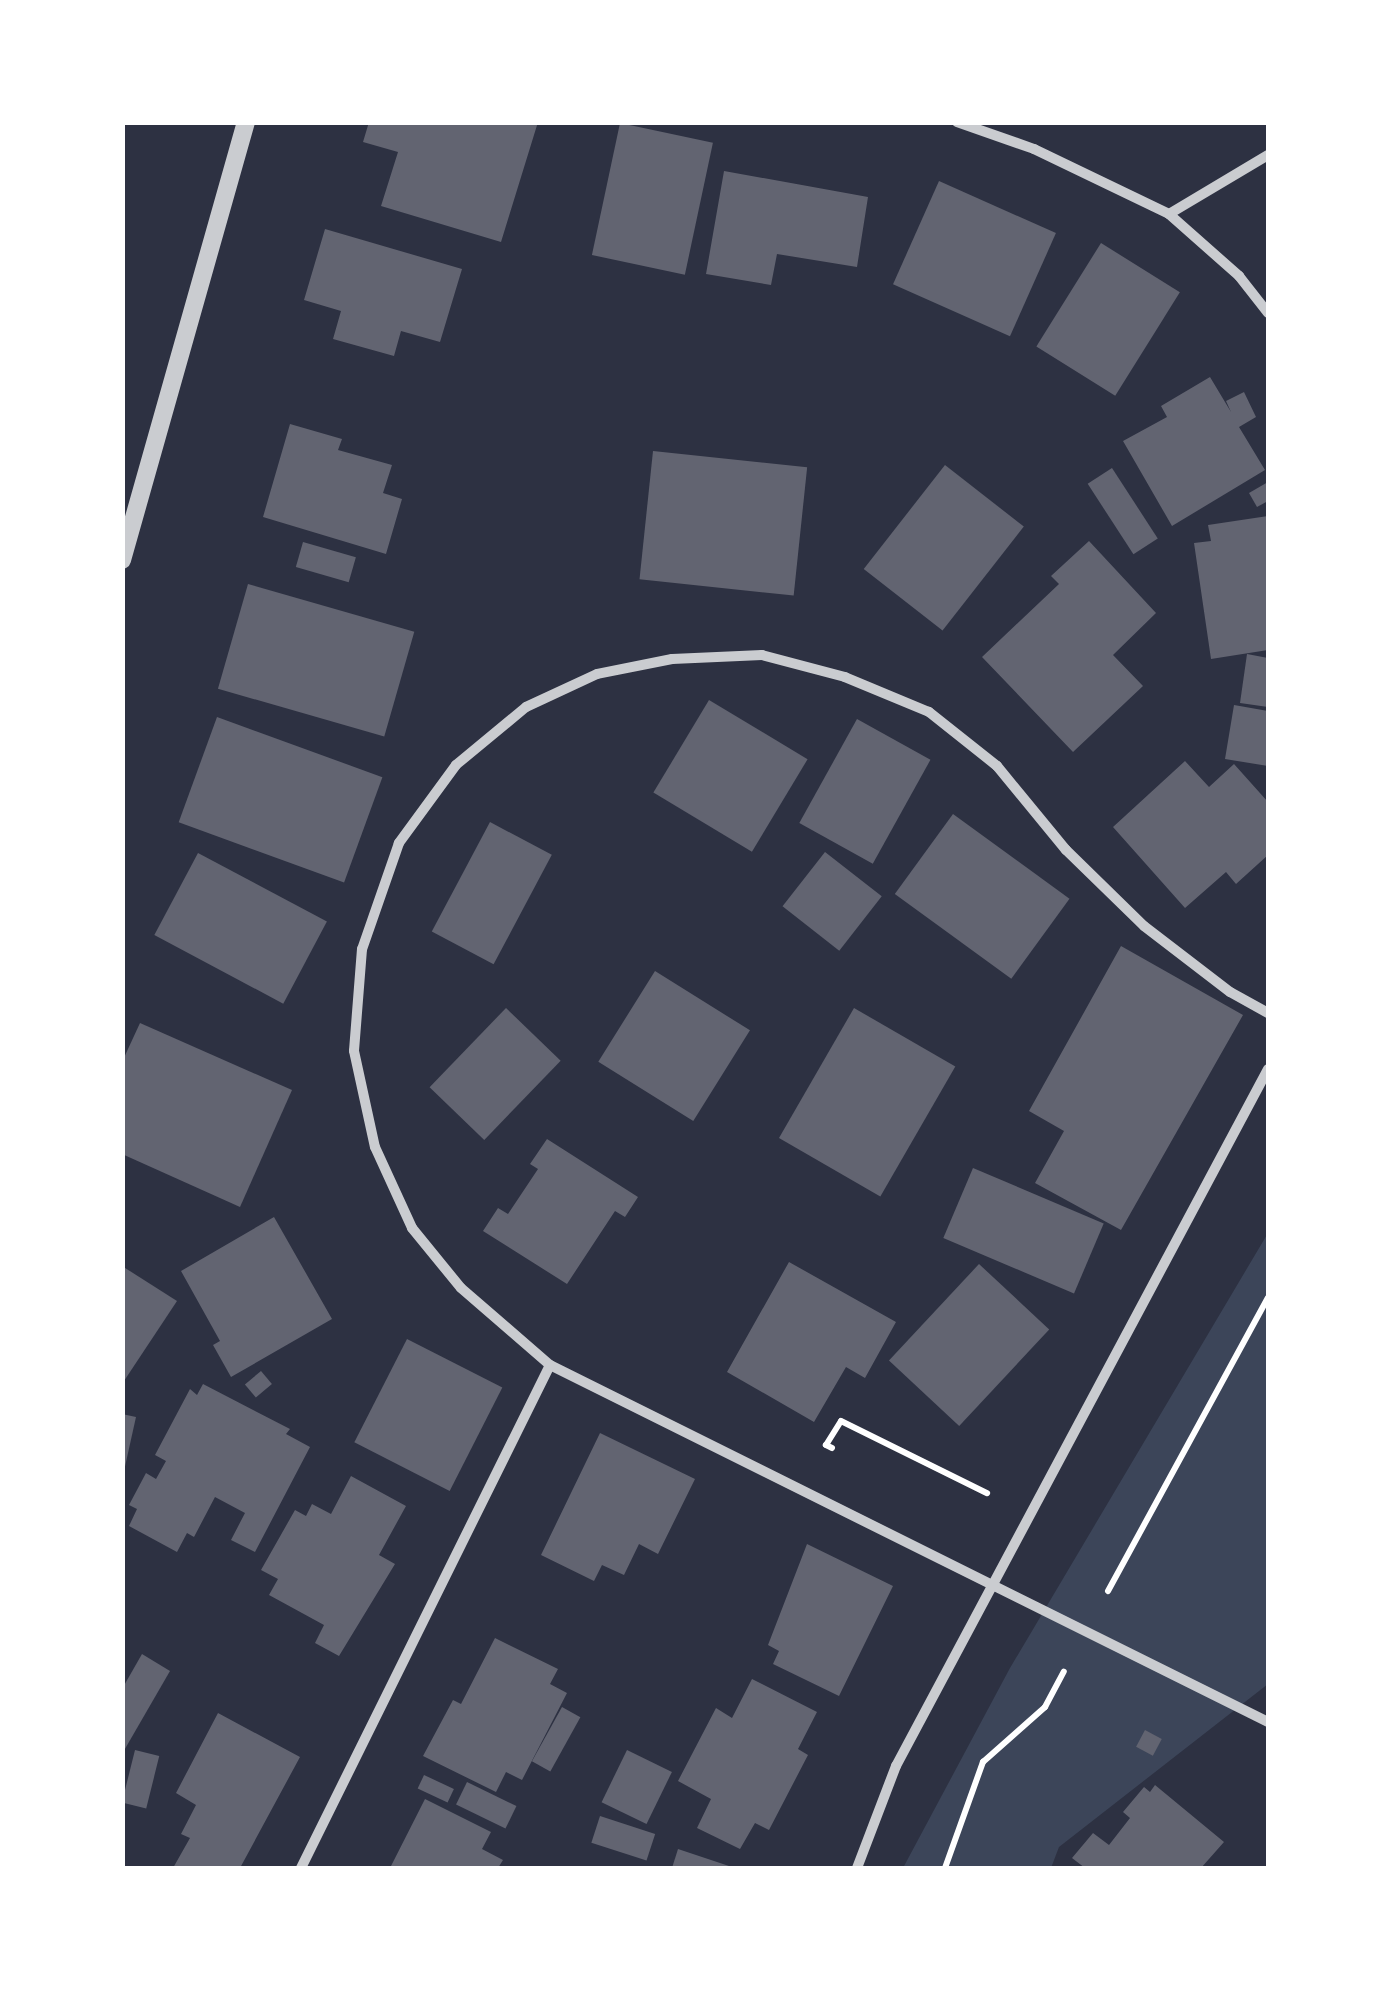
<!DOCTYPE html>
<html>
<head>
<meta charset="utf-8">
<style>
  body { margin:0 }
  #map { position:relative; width:1391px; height:1991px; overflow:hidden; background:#2d3142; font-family:"Archivo Narrow",sans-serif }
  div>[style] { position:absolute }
  .green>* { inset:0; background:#3c4559 }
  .building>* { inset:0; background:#626471; transform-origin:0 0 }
  .path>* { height:6px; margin:-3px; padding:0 3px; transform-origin:3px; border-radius:3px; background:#fff }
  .minor>* { height:10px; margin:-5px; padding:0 5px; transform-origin:5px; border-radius:5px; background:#caccd0 }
  .tertiary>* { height:18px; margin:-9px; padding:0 9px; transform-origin:9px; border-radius:9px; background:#caccd0 }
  span { translate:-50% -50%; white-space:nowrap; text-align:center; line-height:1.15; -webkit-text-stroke:10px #fff; paint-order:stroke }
  .frame { position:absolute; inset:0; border:125px solid #fff; pointer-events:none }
</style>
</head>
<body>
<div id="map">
  <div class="green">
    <i style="clip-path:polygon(1268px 1233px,1268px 1684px,1059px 1847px,1051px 1868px,903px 1868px,1010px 1668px)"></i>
  </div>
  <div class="building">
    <i style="clip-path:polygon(369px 122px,538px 122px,501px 242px,381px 206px,398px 152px,363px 142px)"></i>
    <i style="left:620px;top:123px;width:95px;height:135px;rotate:12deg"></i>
    <i style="clip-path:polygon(724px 171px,868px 197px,857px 267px,777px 254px,771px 285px,706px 274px)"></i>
    <i style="left:939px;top:181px;width:128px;height:113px;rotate:24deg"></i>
    <i style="clip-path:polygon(325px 229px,462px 269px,440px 342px,401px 331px,394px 356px,333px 339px,341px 311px,304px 300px)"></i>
    <i style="left:1101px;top:243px;width:93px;height:122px;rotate:32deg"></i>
    <i style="clip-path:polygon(1210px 377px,1231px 412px,1226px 401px,1244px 392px,1256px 417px,1239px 427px,1265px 470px,1172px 526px,1123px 441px,1167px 417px,1161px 406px)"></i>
    <i style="clip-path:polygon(290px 424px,342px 439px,338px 450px,392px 465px,383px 493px,402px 499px,386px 554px,263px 517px)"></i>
    <i style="left:653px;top:451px;width:155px;height:129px;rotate:6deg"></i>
    <i style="left:945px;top:465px;width:100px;height:132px;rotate:38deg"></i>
    <i style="left:1112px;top:468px;width:84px;height:29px;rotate:57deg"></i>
    <i style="clip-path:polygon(1268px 482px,1268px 501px,1257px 507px,1249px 493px)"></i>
    <i style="clip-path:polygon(1268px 516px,1268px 650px,1211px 659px,1194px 543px,1211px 541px,1208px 525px)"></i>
    <i style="clip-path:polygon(1089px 541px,1156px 613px,1113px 655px,1143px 686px,1073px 752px,982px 657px,1059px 584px,1051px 576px)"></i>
    <i style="left:303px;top:542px;width:55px;height:26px;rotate:16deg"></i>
    <i style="left:248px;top:584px;width:173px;height:109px;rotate:16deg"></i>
    <i style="clip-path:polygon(1247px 654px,1268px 658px,1268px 707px,1240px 703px)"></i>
    <i style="left:709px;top:700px;width:115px;height:108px;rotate:31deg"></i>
    <i style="clip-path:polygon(1234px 705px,1268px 711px,1268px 766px,1225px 759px)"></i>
    <i style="left:217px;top:717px;width:176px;height:112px;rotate:20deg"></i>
    <i style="left:857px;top:719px;width:84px;height:119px;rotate:29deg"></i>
    <i style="clip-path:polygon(1185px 761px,1209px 787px,1234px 764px,1268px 802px,1268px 855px,1236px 884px,1226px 872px,1185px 908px,1113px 827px)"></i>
    <i style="left:953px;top:814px;width:144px;height:99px;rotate:36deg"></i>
    <i style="left:490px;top:822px;width:70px;height:124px;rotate:28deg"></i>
    <i style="left:825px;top:852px;width:72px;height:69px;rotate:38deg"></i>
    <i style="left:198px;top:853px;width:146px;height:93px;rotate:28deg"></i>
    <i style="clip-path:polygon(1121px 946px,1243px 1015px,1121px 1230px,1035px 1183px,1064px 1131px,1029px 1111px)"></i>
    <i style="left:655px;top:971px;width:112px;height:107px;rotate:32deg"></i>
    <i style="left:506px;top:1008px;width:76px;height:110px;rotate:44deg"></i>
    <i style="left:854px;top:1008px;width:117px;height:150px;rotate:30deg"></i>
    <i style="clip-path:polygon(140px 1023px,292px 1090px,240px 1207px,122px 1154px,122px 1062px)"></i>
    <i style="clip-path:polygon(547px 1139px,638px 1197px,625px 1217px,615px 1211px,567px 1284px,483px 1231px,498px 1208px,508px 1214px,538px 1169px,530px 1164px)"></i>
    <i style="left:973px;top:1168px;width:142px;height:76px;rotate:23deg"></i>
    <i style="clip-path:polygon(274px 1217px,332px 1319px,231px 1377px,213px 1345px,220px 1341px,181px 1271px)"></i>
    <i style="clip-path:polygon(789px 1262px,896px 1322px,865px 1378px,846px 1367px,814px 1422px,727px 1372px)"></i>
    <i style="left:979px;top:1264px;width:96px;height:132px;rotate:43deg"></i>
    <i style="clip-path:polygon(122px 1266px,177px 1301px,122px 1384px)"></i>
    <i style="left:407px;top:1339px;width:107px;height:116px;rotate:27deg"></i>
    <i style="left:261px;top:1371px;width:17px;height:21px;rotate:50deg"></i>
    <i style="clip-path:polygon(203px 1384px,290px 1429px,286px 1434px,310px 1447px,255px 1552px,231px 1540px,245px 1513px,215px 1497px,194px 1537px,187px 1533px,177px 1552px,129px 1526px,137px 1509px,129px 1505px,146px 1473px,156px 1479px,166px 1461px,155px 1455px,190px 1389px,197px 1395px)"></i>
    <i style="clip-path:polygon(122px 1414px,136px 1417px,124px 1471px,122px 1471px)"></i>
    <i style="clip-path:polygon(600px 1433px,695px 1479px,658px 1554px,639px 1544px,624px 1575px,602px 1565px,594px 1581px,541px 1555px)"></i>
    <i style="clip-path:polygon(351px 1476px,406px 1506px,379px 1555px,395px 1564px,339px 1656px,315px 1643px,324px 1625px,269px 1595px,278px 1579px,261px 1570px,295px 1510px,306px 1516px,312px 1504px,331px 1514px)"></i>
    <i style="clip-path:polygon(807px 1544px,893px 1586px,839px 1696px,773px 1664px,779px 1651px,768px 1645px)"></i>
    <i style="clip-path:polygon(495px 1638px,558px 1669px,550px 1684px,567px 1693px,522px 1780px,506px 1772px,496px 1792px,423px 1756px,453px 1700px,461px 1704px)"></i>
    <i style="clip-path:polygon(142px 1654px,170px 1671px,122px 1754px,122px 1689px)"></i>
    <i style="clip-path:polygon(752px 1679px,817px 1712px,798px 1749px,808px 1755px,769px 1830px,755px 1823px,740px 1849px,697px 1828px,711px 1799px,678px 1781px,716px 1708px,732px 1718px)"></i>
    <i style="left:562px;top:1707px;width:21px;height:62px;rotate:29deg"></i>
    <i style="clip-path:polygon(218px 1713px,300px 1757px,240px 1868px,173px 1868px,190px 1838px,181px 1834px,196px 1805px,176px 1793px)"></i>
    <i style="left:1145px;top:1730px;width:19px;height:19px;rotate:28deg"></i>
    <i style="left:135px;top:1750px;width:25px;height:54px;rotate:14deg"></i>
    <i style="left:627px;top:1750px;width:50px;height:58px;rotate:26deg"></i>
    <i style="left:424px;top:1775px;width:33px;height:15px;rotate:25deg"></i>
    <i style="left:467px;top:1782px;width:55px;height:25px;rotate:26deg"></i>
    <i style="clip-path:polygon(1155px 1785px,1224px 1842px,1201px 1868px,1085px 1868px,1072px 1858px,1093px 1833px,1109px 1845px,1130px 1818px,1123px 1812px,1144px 1787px,1150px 1792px)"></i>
    <i style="clip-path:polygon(425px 1799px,491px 1832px,482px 1849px,503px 1860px,498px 1868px,390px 1868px)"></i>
    <i style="left:600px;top:1816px;width:58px;height:28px;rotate:18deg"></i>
    <i style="clip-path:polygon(678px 1849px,735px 1868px,672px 1868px)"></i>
  </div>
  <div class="path">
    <i style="left:832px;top:1448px;width:7px;rotate:-153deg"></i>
    <i style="left:826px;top:1445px;width:28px;rotate:-58deg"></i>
    <i style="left:841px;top:1421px;width:163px;rotate:26.3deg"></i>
    <i style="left:1108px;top:1591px;width:334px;rotate:-61.4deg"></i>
    <i style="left:945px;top:1868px;width:113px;rotate:-70.3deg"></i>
    <i style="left:983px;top:1762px;width:83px;rotate:-41.6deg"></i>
    <i style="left:1045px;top:1707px;width:40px;rotate:-62deg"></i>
  </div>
  <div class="minor">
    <i style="left:957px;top:122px;width:82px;rotate:19.3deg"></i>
    <i style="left:1034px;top:149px;width:150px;rotate:25.7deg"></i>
    <i style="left:1169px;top:214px;width:94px;rotate:41.5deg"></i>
    <i style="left:1239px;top:276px;width:47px;rotate:51.9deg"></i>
    <i style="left:1169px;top:214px;width:115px;rotate:-30.8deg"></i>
    <i style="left:1268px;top:1013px;width:43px;rotate:-151.1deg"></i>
    <i style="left:1230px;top:992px;width:108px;rotate:-142.5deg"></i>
    <i style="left:1144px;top:926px;width:109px;rotate:-135.7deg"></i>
    <i style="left:1066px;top:850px;width:109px;rotate:-129.4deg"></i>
    <i style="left:997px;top:766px;width:87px;rotate:-141.5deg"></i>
    <i style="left:929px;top:712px;width:91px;rotate:-157.4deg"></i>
    <i style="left:845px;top:677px;width:86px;rotate:-165.2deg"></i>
    <i style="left:762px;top:655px;width:90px;rotate:177.5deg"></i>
    <i style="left:672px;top:659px;width:76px;rotate:168.7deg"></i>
    <i style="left:597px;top:674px;width:78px;rotate:155.1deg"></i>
    <i style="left:526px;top:707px;width:91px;rotate:140.4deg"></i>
    <i style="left:456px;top:765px;width:97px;rotate:126.2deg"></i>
    <i style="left:399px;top:843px;width:112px;rotate:109.2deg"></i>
    <i style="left:362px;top:949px;width:102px;rotate:94.5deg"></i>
    <i style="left:354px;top:1051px;width:98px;rotate:77.7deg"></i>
    <i style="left:375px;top:1147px;width:89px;rotate:65.4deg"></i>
    <i style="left:412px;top:1228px;width:77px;rotate:50.8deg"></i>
    <i style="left:461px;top:1288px;width:118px;rotate:40.9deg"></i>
    <i style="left:550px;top:1365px;width:802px;rotate:26.44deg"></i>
    <i style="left:301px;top:1868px;width:561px;rotate:-63.66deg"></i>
    <i style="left:857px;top:1868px;width:109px;rotate:-69.1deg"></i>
    <i style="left:896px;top:1766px;width:790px;rotate:-61.91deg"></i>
  </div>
  <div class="tertiary">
    <i style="left:122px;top:560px;width:455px;rotate:-74.2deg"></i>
  </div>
  <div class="frame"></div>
</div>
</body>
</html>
